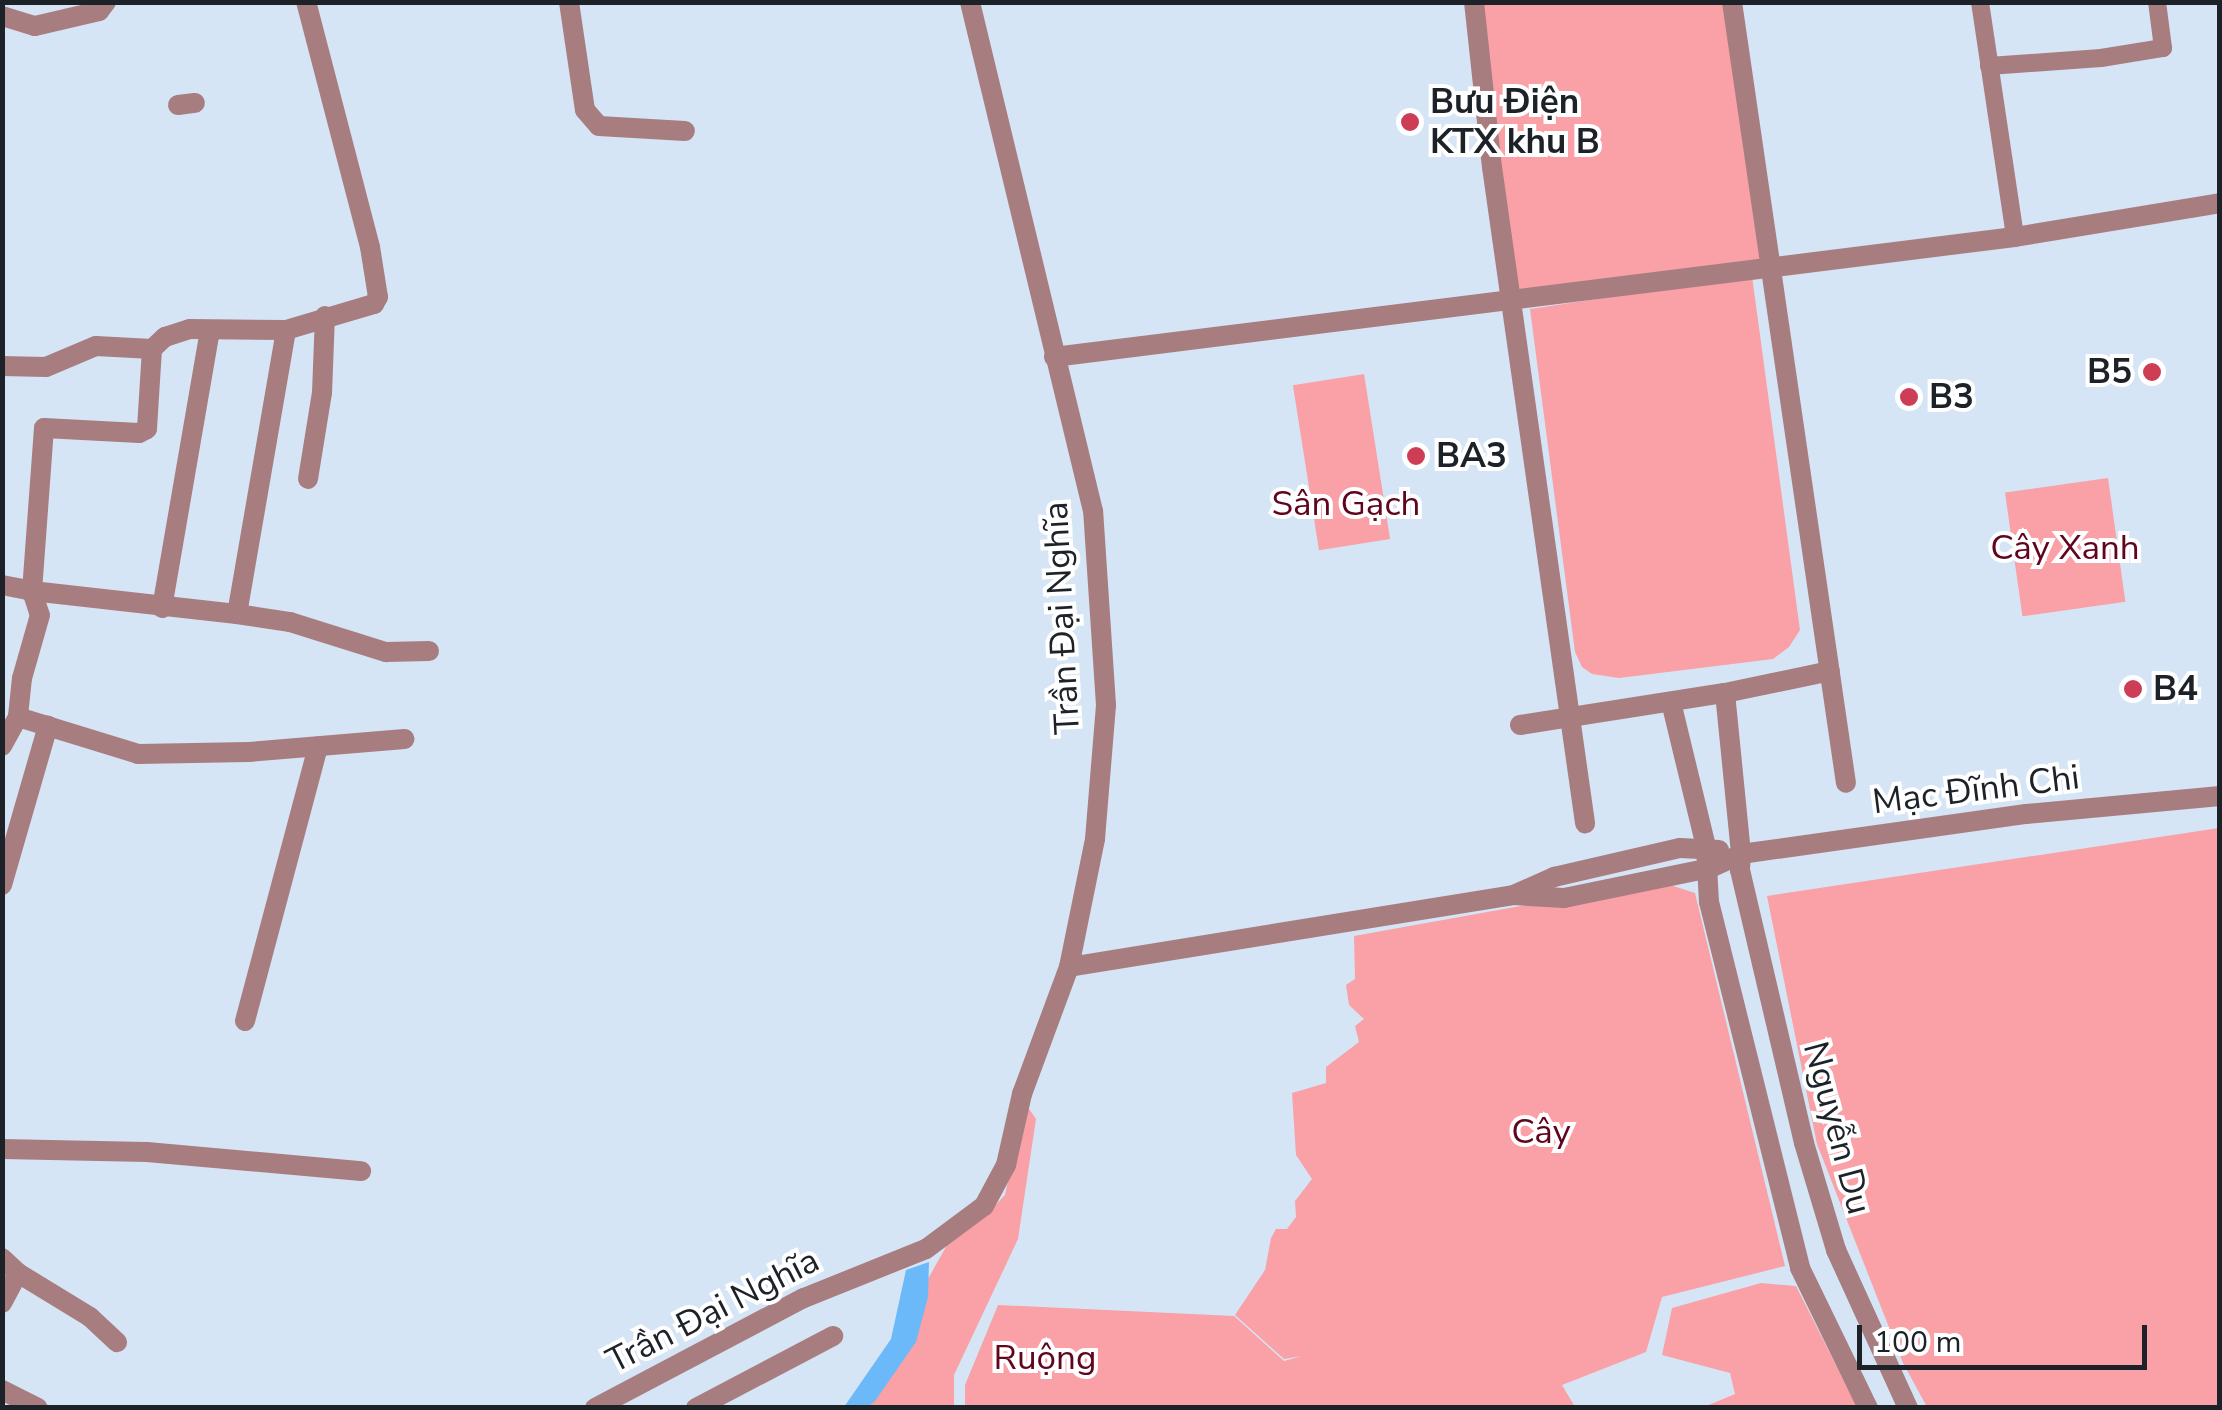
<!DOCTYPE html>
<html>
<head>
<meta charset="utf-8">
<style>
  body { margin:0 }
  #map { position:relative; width:2222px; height:1410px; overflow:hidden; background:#d5e5f5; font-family:"Nunito Sans",sans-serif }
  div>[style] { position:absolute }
  .green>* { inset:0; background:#f9a1a7; transform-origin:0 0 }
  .water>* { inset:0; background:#6bb9f9 }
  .pedestrian>* { height:18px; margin:-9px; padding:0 9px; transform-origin:9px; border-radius:9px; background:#a87d80 }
  .minor>* { height:20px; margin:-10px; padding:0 10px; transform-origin:10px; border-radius:10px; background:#a87d80 }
  .tertiary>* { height:20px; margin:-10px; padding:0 10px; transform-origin:10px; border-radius:10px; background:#a87d80 }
  .dots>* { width:28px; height:28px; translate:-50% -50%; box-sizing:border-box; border:5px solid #fff; border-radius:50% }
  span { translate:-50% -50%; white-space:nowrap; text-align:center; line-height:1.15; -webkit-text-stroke:8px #fff; paint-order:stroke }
  .poi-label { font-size:35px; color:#1c2228; font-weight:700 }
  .left { translate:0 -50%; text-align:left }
  .right { translate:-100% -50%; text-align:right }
  .park-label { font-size:35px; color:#60051d }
  .street-label { font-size:35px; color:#1c2228 }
  .frame { position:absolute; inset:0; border:5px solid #1c2228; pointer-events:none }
  .scale { position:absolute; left:1857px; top:1325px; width:290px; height:45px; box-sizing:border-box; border:5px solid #1c2228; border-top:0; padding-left:12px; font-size:30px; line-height:35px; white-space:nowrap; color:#1c2228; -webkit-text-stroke:8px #fff; paint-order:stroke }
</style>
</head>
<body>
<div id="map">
  <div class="green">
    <i style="clip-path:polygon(1474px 3px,1723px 3px,1767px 269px,1508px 298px)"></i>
    <i style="clip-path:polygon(1752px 276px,1800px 630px,1789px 647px,1773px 659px,1619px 678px,1592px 674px,1582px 667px,1575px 652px,1530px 309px)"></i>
    <i style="left:1364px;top:374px;width:167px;height:72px;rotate:81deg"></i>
    <i style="left:2108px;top:478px;width:125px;height:104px;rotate:82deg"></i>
    <i style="clip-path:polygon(2219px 828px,2219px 1407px,1927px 1407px,1903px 1363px,1817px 1144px,1767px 896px)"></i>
    <i style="clip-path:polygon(1658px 881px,1695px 893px,1785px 1266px,1662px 1297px,1646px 1352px,1562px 1385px,1575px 1407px,965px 1408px,965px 1385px,998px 1305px,1234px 1316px,1284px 1361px,1302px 1356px,1284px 1359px,1235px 1315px,1265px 1270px,1271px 1238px,1276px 1229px,1287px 1229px,1296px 1217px,1295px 1201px,1312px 1179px,1296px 1155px,1292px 1093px,1326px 1083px,1326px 1067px,1359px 1042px,1355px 1026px,1364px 1019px,1349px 1005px,1346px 985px,1355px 979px,1354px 936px)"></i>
    <i style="clip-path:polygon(1025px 1103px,1036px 1119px,1018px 1239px,954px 1375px,954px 1407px,855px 1408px,951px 1238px,987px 1214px,1005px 1195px)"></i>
    <i style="clip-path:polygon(1761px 1283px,1796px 1286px,1857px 1407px,1704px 1407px,1735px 1394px,1730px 1373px,1662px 1355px,1672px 1308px)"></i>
  </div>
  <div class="water">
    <i style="clip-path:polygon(929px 1262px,928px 1297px,916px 1342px,875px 1401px,867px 1407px,844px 1407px,891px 1339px,906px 1270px)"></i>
  </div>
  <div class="pedestrian">
    <i style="left:1980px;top:2px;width:238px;rotate:81.5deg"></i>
    <i style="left:1989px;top:66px;width:112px;rotate:-4.1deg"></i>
    <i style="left:2101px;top:58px;width:63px;rotate:-9.2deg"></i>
    <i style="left:2163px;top:48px;width:46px;rotate:-97.4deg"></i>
  </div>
  <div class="minor">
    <i style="left:569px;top:2px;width:109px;rotate:81.6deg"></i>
    <i style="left:585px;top:110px;width:21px;rotate:49deg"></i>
    <i style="left:599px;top:126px;width:86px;rotate:3.3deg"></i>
    <i style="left:1474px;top:2px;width:166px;rotate:83.8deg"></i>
    <i style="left:1492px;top:167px;width:663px;rotate:81.93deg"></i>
    <i style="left:1732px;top:2px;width:789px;rotate:81.7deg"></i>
    <i style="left:2px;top:16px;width:34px;rotate:17deg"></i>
    <i style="left:35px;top:26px;width:66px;rotate:-13.2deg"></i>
    <i style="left:99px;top:11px;width:11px;rotate:-52deg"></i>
    <i style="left:178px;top:105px;width:17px;rotate:-7deg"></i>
    <i style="left:152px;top:349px;width:80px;rotate:93.6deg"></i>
    <i style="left:147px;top:429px;width:9px;rotate:153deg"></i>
    <i style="left:139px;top:433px;width:95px;rotate:-177deg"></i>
    <i style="left:44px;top:428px;width:163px;rotate:94.2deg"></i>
    <i style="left:32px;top:591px;width:206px;rotate:6.4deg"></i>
    <i style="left:237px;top:614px;width:54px;rotate:8.6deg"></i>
    <i style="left:290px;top:622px;width:101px;rotate:17.4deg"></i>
    <i style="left:386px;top:652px;width:43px;rotate:-1.3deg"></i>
    <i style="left:1054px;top:357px;width:968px;rotate:-7.12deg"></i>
    <i style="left:2015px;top:237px;width:208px;rotate:-9.4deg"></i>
    <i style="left:2px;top:366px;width:44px;rotate:1.3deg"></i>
    <i style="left:46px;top:367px;width:54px;rotate:-22.8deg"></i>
    <i style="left:96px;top:346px;width:56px;rotate:3.1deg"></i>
    <i style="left:152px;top:349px;width:18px;rotate:-43deg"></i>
    <i style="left:165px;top:337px;width:26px;rotate:-18deg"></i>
    <i style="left:190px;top:329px;width:96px;rotate:0.6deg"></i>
    <i style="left:286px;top:330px;width:92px;rotate:-16.5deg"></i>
    <i style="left:374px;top:304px;width:8px;rotate:-60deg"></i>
    <i style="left:378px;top:297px;width:51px;rotate:-99.1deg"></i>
    <i style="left:370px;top:247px;width:253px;rotate:-104.6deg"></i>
    <i style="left:308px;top:479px;width:87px;rotate:-80.8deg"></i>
    <i style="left:322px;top:393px;width:77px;rotate:-87.8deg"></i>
    <i style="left:2px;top:585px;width:31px;rotate:11deg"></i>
    <i style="left:32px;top:591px;width:25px;rotate:72deg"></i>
    <i style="left:40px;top:615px;width:66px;rotate:105.9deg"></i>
    <i style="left:22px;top:678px;width:39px;rotate:96deg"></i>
    <i style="left:18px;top:717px;width:33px;rotate:119deg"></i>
    <i style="left:162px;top:608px;width:282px;rotate:-80.2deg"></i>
    <i style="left:237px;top:614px;width:288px;rotate:-80.2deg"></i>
    <i style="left:1725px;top:693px;width:162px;rotate:84.3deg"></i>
    <i style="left:1671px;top:702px;width:149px;rotate:76.4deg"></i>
    <i style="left:18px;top:717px;width:126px;rotate:17.1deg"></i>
    <i style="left:138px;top:754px;width:111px;rotate:-1deg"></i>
    <i style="left:249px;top:752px;width:156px;rotate:-4.8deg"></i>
    <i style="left:1520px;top:725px;width:207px;rotate:-8.9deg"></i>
    <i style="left:1725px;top:693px;width:107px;rotate:-11.8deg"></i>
    <i style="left:2px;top:885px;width:166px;rotate:-73.9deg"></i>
    <i style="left:245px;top:1021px;width:284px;rotate:-75.1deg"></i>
    <i style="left:2px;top:1149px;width:145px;rotate:1.2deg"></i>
    <i style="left:147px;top:1152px;width:215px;rotate:5.1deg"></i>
    <i style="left:2px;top:1258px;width:22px;rotate:43deg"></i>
    <i style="left:18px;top:1273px;width:84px;rotate:31.4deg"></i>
    <i style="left:90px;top:1317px;width:37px;rotate:43deg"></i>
    <i style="left:2px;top:1303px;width:34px;rotate:-62deg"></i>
    <i style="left:2px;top:1390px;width:40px;rotate:26.6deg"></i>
    <i style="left:696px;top:1408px;width:155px;rotate:-27.7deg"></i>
  </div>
  <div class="tertiary">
    <i style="left:1706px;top:847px;width:55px;rotate:86.9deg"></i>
    <i style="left:1709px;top:902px;width:377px;rotate:76deg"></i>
    <i style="left:1800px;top:1268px;width:156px;rotate:64.1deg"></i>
    <i style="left:1741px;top:854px;width:16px;rotate:94deg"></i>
    <i style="left:1740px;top:870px;width:280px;rotate:76.8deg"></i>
    <i style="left:1804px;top:1143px;width:112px;rotate:73.3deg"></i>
    <i style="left:1836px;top:1250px;width:174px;rotate:65.5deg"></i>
    <i style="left:1516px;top:894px;width:42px;rotate:-24.1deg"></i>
    <i style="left:1554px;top:877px;width:129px;rotate:-13deg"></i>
    <i style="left:1680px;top:848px;width:39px;rotate:3deg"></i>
    <i style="left:1069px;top:967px;width:450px;rotate:-9.2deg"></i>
    <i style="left:1513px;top:895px;width:51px;rotate:3.4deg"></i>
    <i style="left:1564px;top:898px;width:149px;rotate:-11.6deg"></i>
    <i style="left:1710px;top:868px;width:34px;rotate:-24deg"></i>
    <i style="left:1741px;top:854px;width:288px;rotate:-8deg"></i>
    <i style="left:2026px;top:814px;width:195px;rotate:-5.3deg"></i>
    <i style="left:595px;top:1408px;width:236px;rotate:-27.8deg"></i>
    <i style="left:804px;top:1298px;width:131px;rotate:-21.9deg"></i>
    <i style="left:926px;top:1249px;width:72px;rotate:-36.6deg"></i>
    <i style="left:984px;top:1206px;width:47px;rotate:-61.8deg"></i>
    <i style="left:1006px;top:1165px;width:73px;rotate:-77.3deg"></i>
    <i style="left:1022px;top:1094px;width:135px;rotate:-69.7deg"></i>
    <i style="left:1069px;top:967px;width:131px;rotate:-78.5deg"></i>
    <i style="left:1095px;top:839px;width:134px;rotate:-85.3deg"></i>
    <i style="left:1106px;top:705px;width:194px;rotate:-93.8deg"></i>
    <i style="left:1093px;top:511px;width:524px;rotate:-103.59deg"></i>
  </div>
  <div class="dots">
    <i style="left:1410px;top:122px;background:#cd3d56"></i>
    <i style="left:2152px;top:372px;background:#cd3d56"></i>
    <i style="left:1909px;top:397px;background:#cd3d56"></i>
    <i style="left:1416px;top:456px;background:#cd3d56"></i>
    <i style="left:2133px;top:689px;background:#cd3d56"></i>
  </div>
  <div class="poi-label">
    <span class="left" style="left:1430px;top:122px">Bưu Điện<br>KTX khu B</span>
    <span class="right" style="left:2132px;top:372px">B5</span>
    <span class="left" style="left:1929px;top:397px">B3</span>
    <span class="left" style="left:1436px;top:456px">BA3</span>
    <span class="left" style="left:2153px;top:689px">B4</span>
  </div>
  <div class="park-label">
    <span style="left:1346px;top:504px">Sân Gạch</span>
    <span style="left:2065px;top:548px">Cây Xanh</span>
    <span style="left:1541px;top:1132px">Cây</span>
    <span style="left:1045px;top:1358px">Ruộng</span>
  </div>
  <div class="street-label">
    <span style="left:1062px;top:618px;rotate:-93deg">Trần Đại Nghĩa</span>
    <span style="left:1976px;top:790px;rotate:-7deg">Mạc Đĩnh Chi</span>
    <span style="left:1837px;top:1128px;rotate:75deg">Nguyễn Du</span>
    <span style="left:713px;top:1311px;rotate:-27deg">Trần Đại Nghĩa</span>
  </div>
  <div class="frame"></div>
  <div class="scale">100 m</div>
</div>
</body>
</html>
